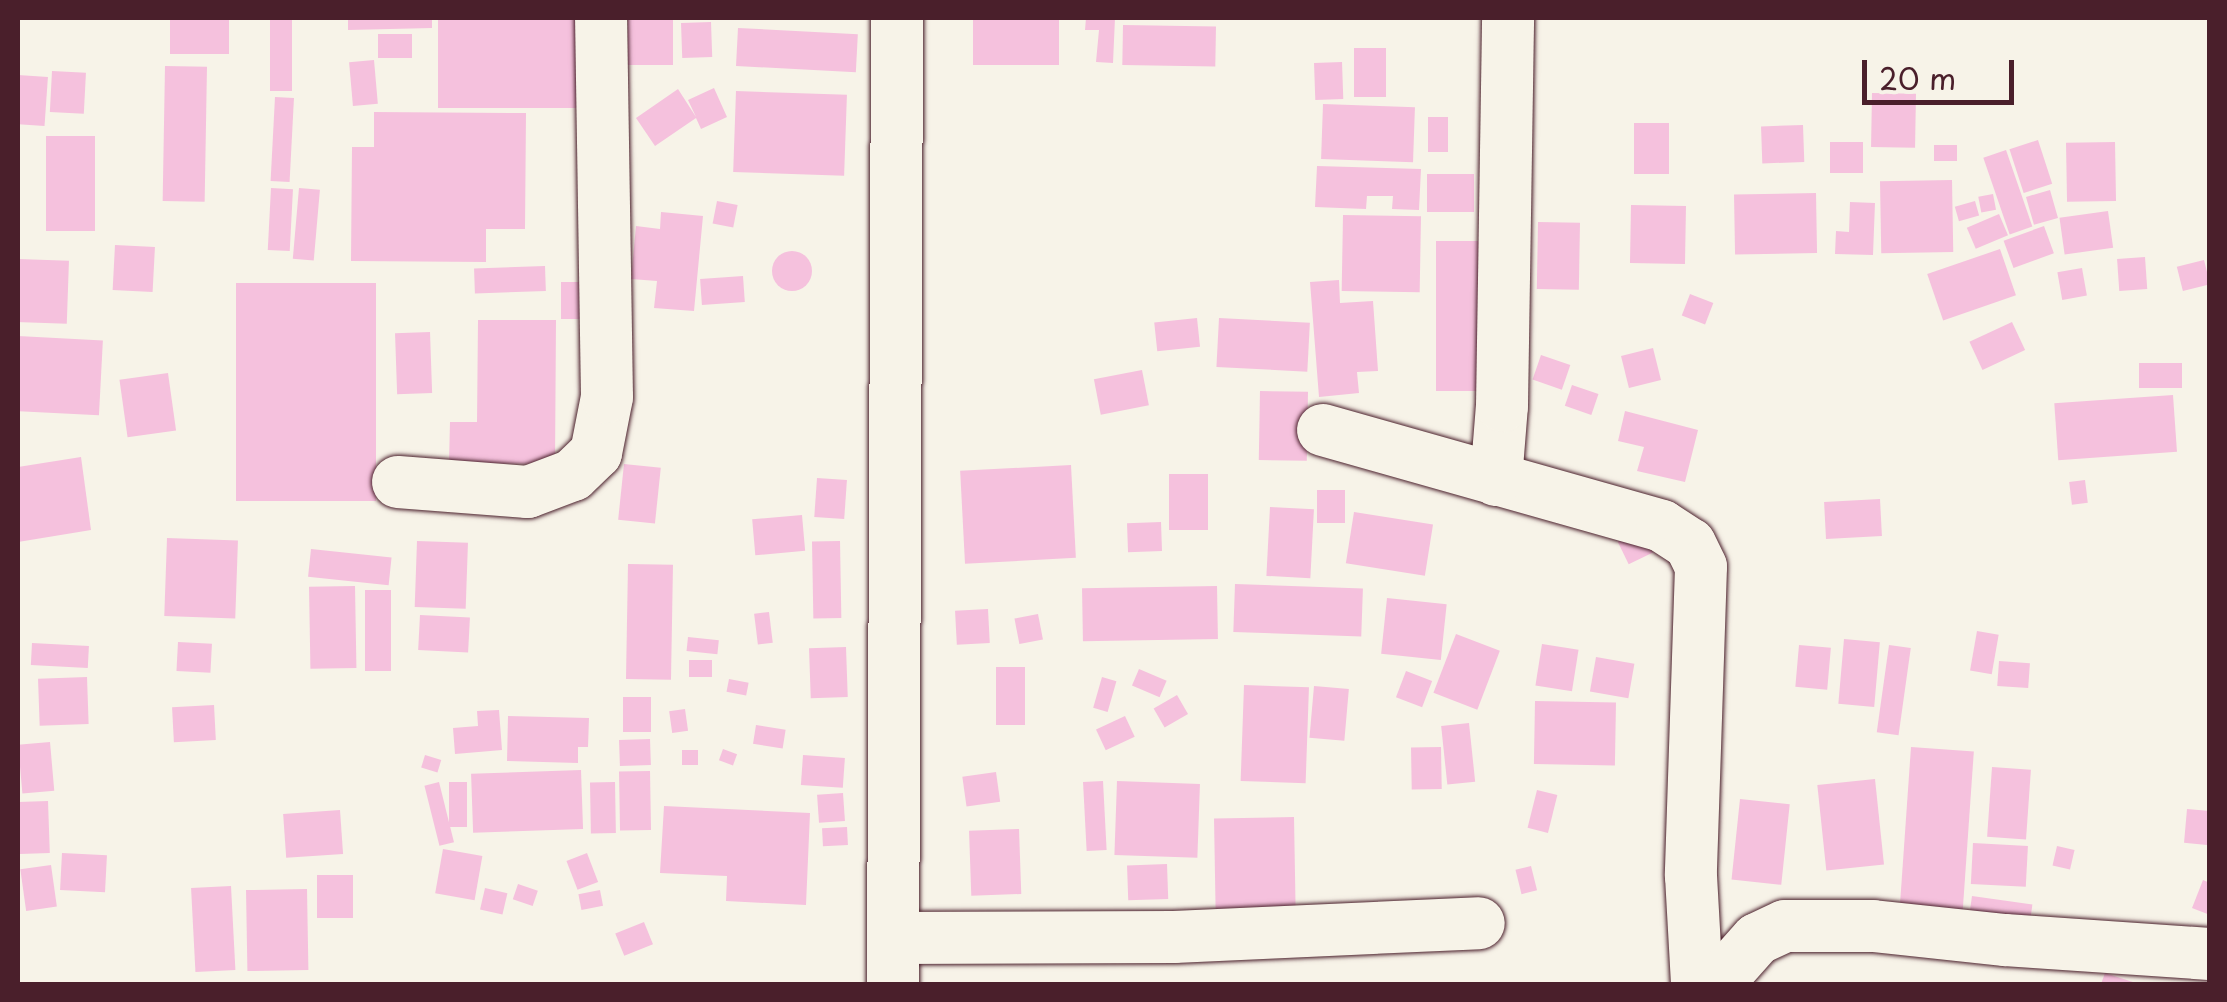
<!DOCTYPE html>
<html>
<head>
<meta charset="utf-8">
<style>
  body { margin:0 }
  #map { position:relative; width:2227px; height:1002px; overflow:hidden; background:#f7f3e8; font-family:"Playpen Sans",sans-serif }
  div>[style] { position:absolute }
  .building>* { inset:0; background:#f5c1dd; transform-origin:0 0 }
  .round { border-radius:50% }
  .roads { filter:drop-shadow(0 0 2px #4a1f2b) drop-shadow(0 0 2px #4a1f2b) }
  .street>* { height:52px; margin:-26px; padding:0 26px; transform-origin:26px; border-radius:26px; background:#f7f3e8 }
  span { translate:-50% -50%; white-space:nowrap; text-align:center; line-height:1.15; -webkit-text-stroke:8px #f7f3e8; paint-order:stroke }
  .frame { position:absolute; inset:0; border:20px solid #4a1f2b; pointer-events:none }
  .scale { position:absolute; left:1862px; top:60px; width:152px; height:45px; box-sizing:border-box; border:5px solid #4a1f2b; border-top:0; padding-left:12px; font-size:30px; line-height:35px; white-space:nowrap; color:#4a1f2b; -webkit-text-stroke:8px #f7f3e8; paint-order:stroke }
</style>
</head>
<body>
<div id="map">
  <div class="building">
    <i style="left:170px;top:18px;width:59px;height:36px"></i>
    <i style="left:270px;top:18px;width:22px;height:73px"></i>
    <i style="clip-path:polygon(348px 18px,432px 18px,432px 28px,348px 30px)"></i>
    <i style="left:438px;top:18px;width:142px;height:90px"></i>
    <i style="left:628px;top:18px;width:45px;height:47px"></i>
    <i style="left:973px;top:18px;width:86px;height:47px"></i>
    <i style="clip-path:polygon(1086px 18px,1115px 18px,1113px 63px,1096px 62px,1099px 30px,1085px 30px)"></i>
    <i style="left:711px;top:22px;width:35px;height:30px;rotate:88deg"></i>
    <i style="left:1123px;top:25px;width:93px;height:40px;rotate:1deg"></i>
    <i style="left:738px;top:28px;width:120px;height:38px;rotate:3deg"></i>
    <i style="left:412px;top:34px;width:24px;height:34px;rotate:90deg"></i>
    <i style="left:1354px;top:48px;width:32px;height:49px"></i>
    <i style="left:374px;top:60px;width:44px;height:25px;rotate:85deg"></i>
    <i style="left:1342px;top:62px;width:37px;height:28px;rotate:88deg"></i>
    <i style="left:165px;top:66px;width:42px;height:135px;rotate:1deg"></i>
    <i style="left:52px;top:71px;width:34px;height:41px;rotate:3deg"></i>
    <i style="left:18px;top:75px;width:30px;height:49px;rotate:4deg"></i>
    <i style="clip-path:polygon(714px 88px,727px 117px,701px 129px,696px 118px,655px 146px,636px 118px,678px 89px,696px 117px,688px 100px)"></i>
    <i style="left:736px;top:91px;width:111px;height:81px;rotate:2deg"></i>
    <i style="left:1872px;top:93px;width:44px;height:54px;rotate:1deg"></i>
    <i style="left:275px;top:97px;width:19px;height:84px;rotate:3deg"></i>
    <i style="left:1323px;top:104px;width:92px;height:55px;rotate:2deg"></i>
    <i style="clip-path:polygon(374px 112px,526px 113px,525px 229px,486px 229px,486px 262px,351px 261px,352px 147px,374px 147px)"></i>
    <i style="left:1428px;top:117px;width:20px;height:35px"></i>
    <i style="left:1634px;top:123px;width:35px;height:51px"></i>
    <i style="left:1803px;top:125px;width:37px;height:42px;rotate:88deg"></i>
    <i style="left:95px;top:136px;width:95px;height:49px;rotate:90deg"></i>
    <i style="left:2038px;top:140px;width:46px;height:30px;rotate:72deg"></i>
    <i style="left:1830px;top:142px;width:33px;height:31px"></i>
    <i style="left:2115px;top:142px;width:59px;height:49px;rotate:89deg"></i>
    <i style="left:1934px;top:145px;width:23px;height:16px"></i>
    <i style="left:2006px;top:150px;width:81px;height:24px;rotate:71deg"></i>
    <i style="clip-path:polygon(1317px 166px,1421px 169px,1419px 210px,1392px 209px,1393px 196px,1367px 196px,1366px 209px,1315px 207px)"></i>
    <i style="left:1427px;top:174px;width:47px;height:38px"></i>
    <i style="left:1952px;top:180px;width:72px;height:72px;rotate:89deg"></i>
    <i style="left:271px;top:188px;width:22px;height:62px;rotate:3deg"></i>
    <i style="left:299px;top:188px;width:21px;height:71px;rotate:5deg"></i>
    <i style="left:2050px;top:190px;width:29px;height:25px;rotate:74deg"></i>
    <i style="left:1816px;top:193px;width:60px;height:82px;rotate:89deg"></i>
    <i style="left:1993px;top:194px;width:16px;height:15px;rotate:79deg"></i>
    <i style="left:717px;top:201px;width:21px;height:23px;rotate:11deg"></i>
    <i style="left:1975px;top:201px;width:15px;height:21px;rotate:74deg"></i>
    <i style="clip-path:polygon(1850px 202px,1875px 203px,1873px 255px,1835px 254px,1836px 231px,1849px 232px)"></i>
    <i style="left:1631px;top:205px;width:55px;height:58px;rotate:1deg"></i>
    <i style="left:2108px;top:211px;width:37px;height:49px;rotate:82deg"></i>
    <i style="clip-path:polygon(661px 212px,703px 216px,694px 311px,654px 308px,657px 281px,631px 279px,636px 226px,660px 229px)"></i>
    <i style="left:1999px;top:214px;width:23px;height:35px;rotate:67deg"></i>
    <i style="left:1343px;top:215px;width:78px;height:76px;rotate:1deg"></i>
    <i style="left:1538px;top:222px;width:42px;height:67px;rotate:1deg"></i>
    <i style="left:2044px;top:226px;width:29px;height:43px;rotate:70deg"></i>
    <i style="left:1436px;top:241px;width:46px;height:150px"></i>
    <i style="left:115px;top:245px;width:40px;height:45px;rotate:3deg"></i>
    <i style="left:2000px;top:249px;width:49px;height:77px;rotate:71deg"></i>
    <i class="round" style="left:772px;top:251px;width:40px;height:40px"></i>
    <i style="left:2145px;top:257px;width:32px;height:28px;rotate:86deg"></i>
    <i style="left:18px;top:259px;width:51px;height:63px;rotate:2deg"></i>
    <i style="left:2204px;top:260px;width:25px;height:28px;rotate:76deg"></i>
    <i style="left:545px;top:266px;width:25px;height:71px;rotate:88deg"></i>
    <i style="left:2082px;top:268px;width:28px;height:25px;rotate:80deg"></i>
    <i style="left:743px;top:276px;width:26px;height:43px;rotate:86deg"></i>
    <i style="clip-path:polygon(1339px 280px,1340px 303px,1373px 301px,1378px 371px,1357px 372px,1359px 393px,1319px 397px,1310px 282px)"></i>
    <i style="left:561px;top:282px;width:19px;height:37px"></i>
    <i style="left:236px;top:283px;width:140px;height:218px"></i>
    <i style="left:1690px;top:294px;width:25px;height:23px;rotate:21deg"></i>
    <i style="left:1197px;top:318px;width:29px;height:43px;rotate:84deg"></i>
    <i style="left:1219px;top:318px;width:91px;height:49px;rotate:3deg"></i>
    <i style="clip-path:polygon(478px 320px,556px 320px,555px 464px,449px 463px,450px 422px,477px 422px)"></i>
    <i style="left:2012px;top:322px;width:31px;height:47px;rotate:65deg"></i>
    <i style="left:430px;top:332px;width:61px;height:35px;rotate:88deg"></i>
    <i style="left:18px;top:336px;width:85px;height:75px;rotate:3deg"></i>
    <i style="left:1653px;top:348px;width:33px;height:33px;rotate:76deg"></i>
    <i style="left:1541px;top:355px;width:31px;height:26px;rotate:19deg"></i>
    <i style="left:2139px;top:363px;width:43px;height:25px"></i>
    <i style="left:1142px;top:370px;width:36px;height:49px;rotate:79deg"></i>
    <i style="left:168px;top:373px;width:58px;height:49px;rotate:82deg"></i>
    <i style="left:1572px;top:385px;width:28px;height:22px;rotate:19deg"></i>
    <i style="left:1260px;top:391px;width:48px;height:69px;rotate:1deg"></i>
    <i style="left:2173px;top:395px;width:57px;height:119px;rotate:86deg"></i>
    <i style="clip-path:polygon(1625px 411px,1698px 430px,1685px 482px,1637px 471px,1644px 447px,1618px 441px)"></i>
    <i style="clip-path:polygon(81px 457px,91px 530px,18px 542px,18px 467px)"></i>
    <i style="left:624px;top:464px;width:37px;height:56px;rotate:6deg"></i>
    <i style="left:1071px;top:465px;width:93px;height:111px;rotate:87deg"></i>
    <i style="left:1169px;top:474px;width:39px;height:56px"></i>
    <i style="left:817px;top:478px;width:30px;height:39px;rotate:4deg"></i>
    <i style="left:2085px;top:480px;width:23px;height:16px;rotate:83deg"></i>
    <i style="left:1317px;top:490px;width:28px;height:33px"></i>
    <i style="left:1880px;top:499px;width:37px;height:56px;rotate:87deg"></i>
    <i style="left:1270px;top:507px;width:44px;height:69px;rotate:3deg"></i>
    <i style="left:1354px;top:512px;width:80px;height:52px;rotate:9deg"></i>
    <i style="left:802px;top:515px;width:36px;height:50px;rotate:85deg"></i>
    <i style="left:1161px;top:522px;width:29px;height:34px;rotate:88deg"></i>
    <i style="left:1642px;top:530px;width:25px;height:27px;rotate:64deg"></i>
    <i style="left:167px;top:538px;width:71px;height:78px;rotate:2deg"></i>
    <i style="left:417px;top:541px;width:51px;height:66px;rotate:2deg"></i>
    <i style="left:840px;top:541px;width:77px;height:28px;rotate:89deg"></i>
    <i style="left:311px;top:549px;width:81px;height:28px;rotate:6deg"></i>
    <i style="left:628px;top:564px;width:45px;height:115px;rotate:1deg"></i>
    <i style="left:1235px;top:584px;width:128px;height:48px;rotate:2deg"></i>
    <i style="left:355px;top:586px;width:82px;height:46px;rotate:89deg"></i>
    <i style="left:1217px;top:586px;width:53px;height:135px;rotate:89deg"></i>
    <i style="left:365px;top:590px;width:26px;height:81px"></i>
    <i style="left:1387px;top:598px;width:60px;height:56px;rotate:6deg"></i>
    <i style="left:988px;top:609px;width:34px;height:33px;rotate:87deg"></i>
    <i style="left:769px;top:612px;width:31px;height:15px;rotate:83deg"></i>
    <i style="left:1038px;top:614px;width:26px;height:24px;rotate:79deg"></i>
    <i style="left:420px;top:615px;width:50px;height:35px;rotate:3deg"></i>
    <i style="left:1977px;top:631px;width:22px;height:40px;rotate:10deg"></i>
    <i style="left:1456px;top:634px;width:47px;height:63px;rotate:21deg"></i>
    <i style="left:688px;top:637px;width:31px;height:14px;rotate:6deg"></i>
    <i style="left:1844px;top:639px;width:36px;height:65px;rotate:5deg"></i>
    <i style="left:178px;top:642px;width:34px;height:29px;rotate:3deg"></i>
    <i style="left:32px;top:643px;width:57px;height:22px;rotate:3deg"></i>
    <i style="left:1542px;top:644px;width:37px;height:42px;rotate:9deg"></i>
    <i style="left:1799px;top:645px;width:32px;height:42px;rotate:5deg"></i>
    <i style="left:1889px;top:645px;width:22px;height:88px;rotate:8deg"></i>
    <i style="left:846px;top:647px;width:50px;height:37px;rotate:88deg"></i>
    <i style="left:1596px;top:657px;width:39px;height:35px;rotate:10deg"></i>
    <i style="left:689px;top:660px;width:23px;height:17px"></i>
    <i style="left:1999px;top:661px;width:31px;height:25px;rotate:4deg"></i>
    <i style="left:996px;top:667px;width:29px;height:58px"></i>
    <i style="left:1139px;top:669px;width:30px;height:18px;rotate:23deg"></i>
    <i style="left:1406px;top:671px;width:28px;height:28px;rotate:21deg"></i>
    <i style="left:87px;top:677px;width:47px;height:49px;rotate:88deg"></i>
    <i style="left:1102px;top:677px;width:15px;height:32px;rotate:16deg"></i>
    <i style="left:729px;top:679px;width:20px;height:13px;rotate:11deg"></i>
    <i style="left:1244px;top:685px;width:65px;height:96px;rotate:2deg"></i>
    <i style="left:1314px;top:686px;width:35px;height:52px;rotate:5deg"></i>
    <i style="left:1177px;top:695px;width:22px;height:27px;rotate:60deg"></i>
    <i style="left:623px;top:697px;width:28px;height:35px"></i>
    <i style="left:1535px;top:701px;width:81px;height:63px;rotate:1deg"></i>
    <i style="left:214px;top:705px;width:35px;height:42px;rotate:87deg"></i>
    <i style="left:685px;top:709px;width:22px;height:16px;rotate:82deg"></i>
    <i style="clip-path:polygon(499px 710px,502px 750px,455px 754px,453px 728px,478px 726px,477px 711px)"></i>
    <i style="clip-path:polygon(508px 716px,589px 718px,588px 747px,578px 747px,578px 763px,507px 761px)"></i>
    <i style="left:1125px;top:716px;width:23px;height:32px;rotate:65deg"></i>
    <i style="left:1469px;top:723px;width:59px;height:28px;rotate:84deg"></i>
    <i style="left:756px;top:725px;width:30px;height:19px;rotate:9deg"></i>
    <i style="left:650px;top:739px;width:26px;height:31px;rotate:88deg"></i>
    <i style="left:50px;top:742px;width:49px;height:32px;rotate:85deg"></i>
    <i style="left:1441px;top:747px;width:42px;height:30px;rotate:89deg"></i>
    <i style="left:1911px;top:747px;width:63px;height:169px;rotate:4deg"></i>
    <i style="left:723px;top:749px;width:15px;height:12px;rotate:20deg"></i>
    <i style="left:698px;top:750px;width:15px;height:16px;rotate:90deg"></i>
    <i style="left:425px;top:755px;width:17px;height:13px;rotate:17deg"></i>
    <i style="left:803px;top:755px;width:42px;height:30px;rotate:4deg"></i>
    <i style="left:1992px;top:767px;width:39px;height:70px;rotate:4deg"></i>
    <i style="left:581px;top:770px;width:59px;height:110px;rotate:88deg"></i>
    <i style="left:650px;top:771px;width:59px;height:31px;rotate:89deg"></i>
    <i style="left:996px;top:772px;width:30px;height:34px;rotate:82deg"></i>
    <i style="left:1875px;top:779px;width:86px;height:58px;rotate:84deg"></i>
    <i style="left:1103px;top:781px;width:69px;height:20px;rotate:87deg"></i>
    <i style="left:1117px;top:781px;width:83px;height:74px;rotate:2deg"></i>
    <i style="left:439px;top:782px;width:62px;height:15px;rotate:76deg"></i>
    <i style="left:449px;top:782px;width:18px;height:45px"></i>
    <i style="left:615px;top:782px;width:51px;height:25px;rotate:89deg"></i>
    <i style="left:1537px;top:790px;width:21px;height:39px;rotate:14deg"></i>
    <i style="left:843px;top:793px;width:28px;height:26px;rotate:86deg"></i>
    <i style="left:1740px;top:799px;width:50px;height:81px;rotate:6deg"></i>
    <i style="left:48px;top:801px;width:52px;height:30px;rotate:88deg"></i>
    <i style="clip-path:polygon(664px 806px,810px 813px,806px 905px,726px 901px,727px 876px,660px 873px)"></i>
    <i style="left:2187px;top:809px;width:23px;height:34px;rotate:5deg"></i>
    <i style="left:340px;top:810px;width:44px;height:57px;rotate:86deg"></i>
    <i style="left:1294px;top:817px;width:92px;height:80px;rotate:89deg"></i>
    <i style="left:847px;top:827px;width:18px;height:25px;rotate:87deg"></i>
    <i style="left:1019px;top:829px;width:65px;height:50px;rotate:88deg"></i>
    <i style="left:1973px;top:843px;width:55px;height:41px;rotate:3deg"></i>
    <i style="left:2057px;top:846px;width:18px;height:20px;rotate:13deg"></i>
    <i style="left:443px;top:849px;width:40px;height:45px;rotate:10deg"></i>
    <i style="left:62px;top:853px;width:45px;height:37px;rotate:3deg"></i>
    <i style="left:587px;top:853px;width:31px;height:22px;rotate:69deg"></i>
    <i style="left:1167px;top:864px;width:35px;height:40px;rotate:88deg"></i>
    <i style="left:51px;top:865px;width:42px;height:31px;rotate:82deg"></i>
    <i style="left:1531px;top:866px;width:25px;height:16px;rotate:76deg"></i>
    <i style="left:317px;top:875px;width:36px;height:43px"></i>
    <i style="clip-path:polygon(2203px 880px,2210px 883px,2210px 915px,2192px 908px)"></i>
    <i style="left:518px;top:884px;width:21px;height:16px;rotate:19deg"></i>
    <i style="left:231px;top:886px;width:84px;height:40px;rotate:87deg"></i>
    <i style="left:485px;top:888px;width:23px;height:22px;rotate:13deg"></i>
    <i style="left:307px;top:889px;width:81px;height:61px;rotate:89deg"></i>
    <i style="left:600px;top:890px;width:16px;height:22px;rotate:79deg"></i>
    <i style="left:1972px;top:896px;width:61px;height:27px;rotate:8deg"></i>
    <i style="left:644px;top:922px;width:24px;height:31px;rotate:68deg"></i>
    <i style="clip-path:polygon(2105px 973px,2139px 984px,2101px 984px)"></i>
  </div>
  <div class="roads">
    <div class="street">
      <i style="left:1323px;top:430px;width:352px;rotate:15.8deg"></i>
      <i style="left:1662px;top:526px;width:33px;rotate:33deg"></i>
      <i style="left:1690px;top:544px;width:25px;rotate:64deg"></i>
      <i style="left:1701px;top:567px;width:309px;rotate:91.9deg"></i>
      <i style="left:1691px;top:876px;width:108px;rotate:86.8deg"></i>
      <i style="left:1496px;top:480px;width:74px;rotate:-85.4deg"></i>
      <i style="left:1502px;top:406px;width:388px;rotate:-89.1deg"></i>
      <i style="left:398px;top:482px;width:130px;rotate:4.4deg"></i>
      <i style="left:528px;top:492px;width:48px;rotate:-20.7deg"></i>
      <i style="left:573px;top:475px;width:32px;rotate:-44deg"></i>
      <i style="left:596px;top:453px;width:57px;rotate:-78.9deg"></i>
      <i style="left:607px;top:397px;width:379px;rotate:-90.9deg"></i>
      <i style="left:894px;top:938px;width:280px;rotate:-0.2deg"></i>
      <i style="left:1174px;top:937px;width:305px;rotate:-2.6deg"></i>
      <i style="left:893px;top:984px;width:966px;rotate:-89.76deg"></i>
      <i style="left:1717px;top:984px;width:60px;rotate:-48.4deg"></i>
      <i style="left:1757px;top:939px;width:31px;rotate:-25deg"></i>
      <i style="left:1785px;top:926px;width:88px"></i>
      <i style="left:1873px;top:926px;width:133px;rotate:6.1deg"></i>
      <i style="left:2005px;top:940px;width:205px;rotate:3.9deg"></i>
    </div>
  </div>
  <div class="frame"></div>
  <div class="scale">20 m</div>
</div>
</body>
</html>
